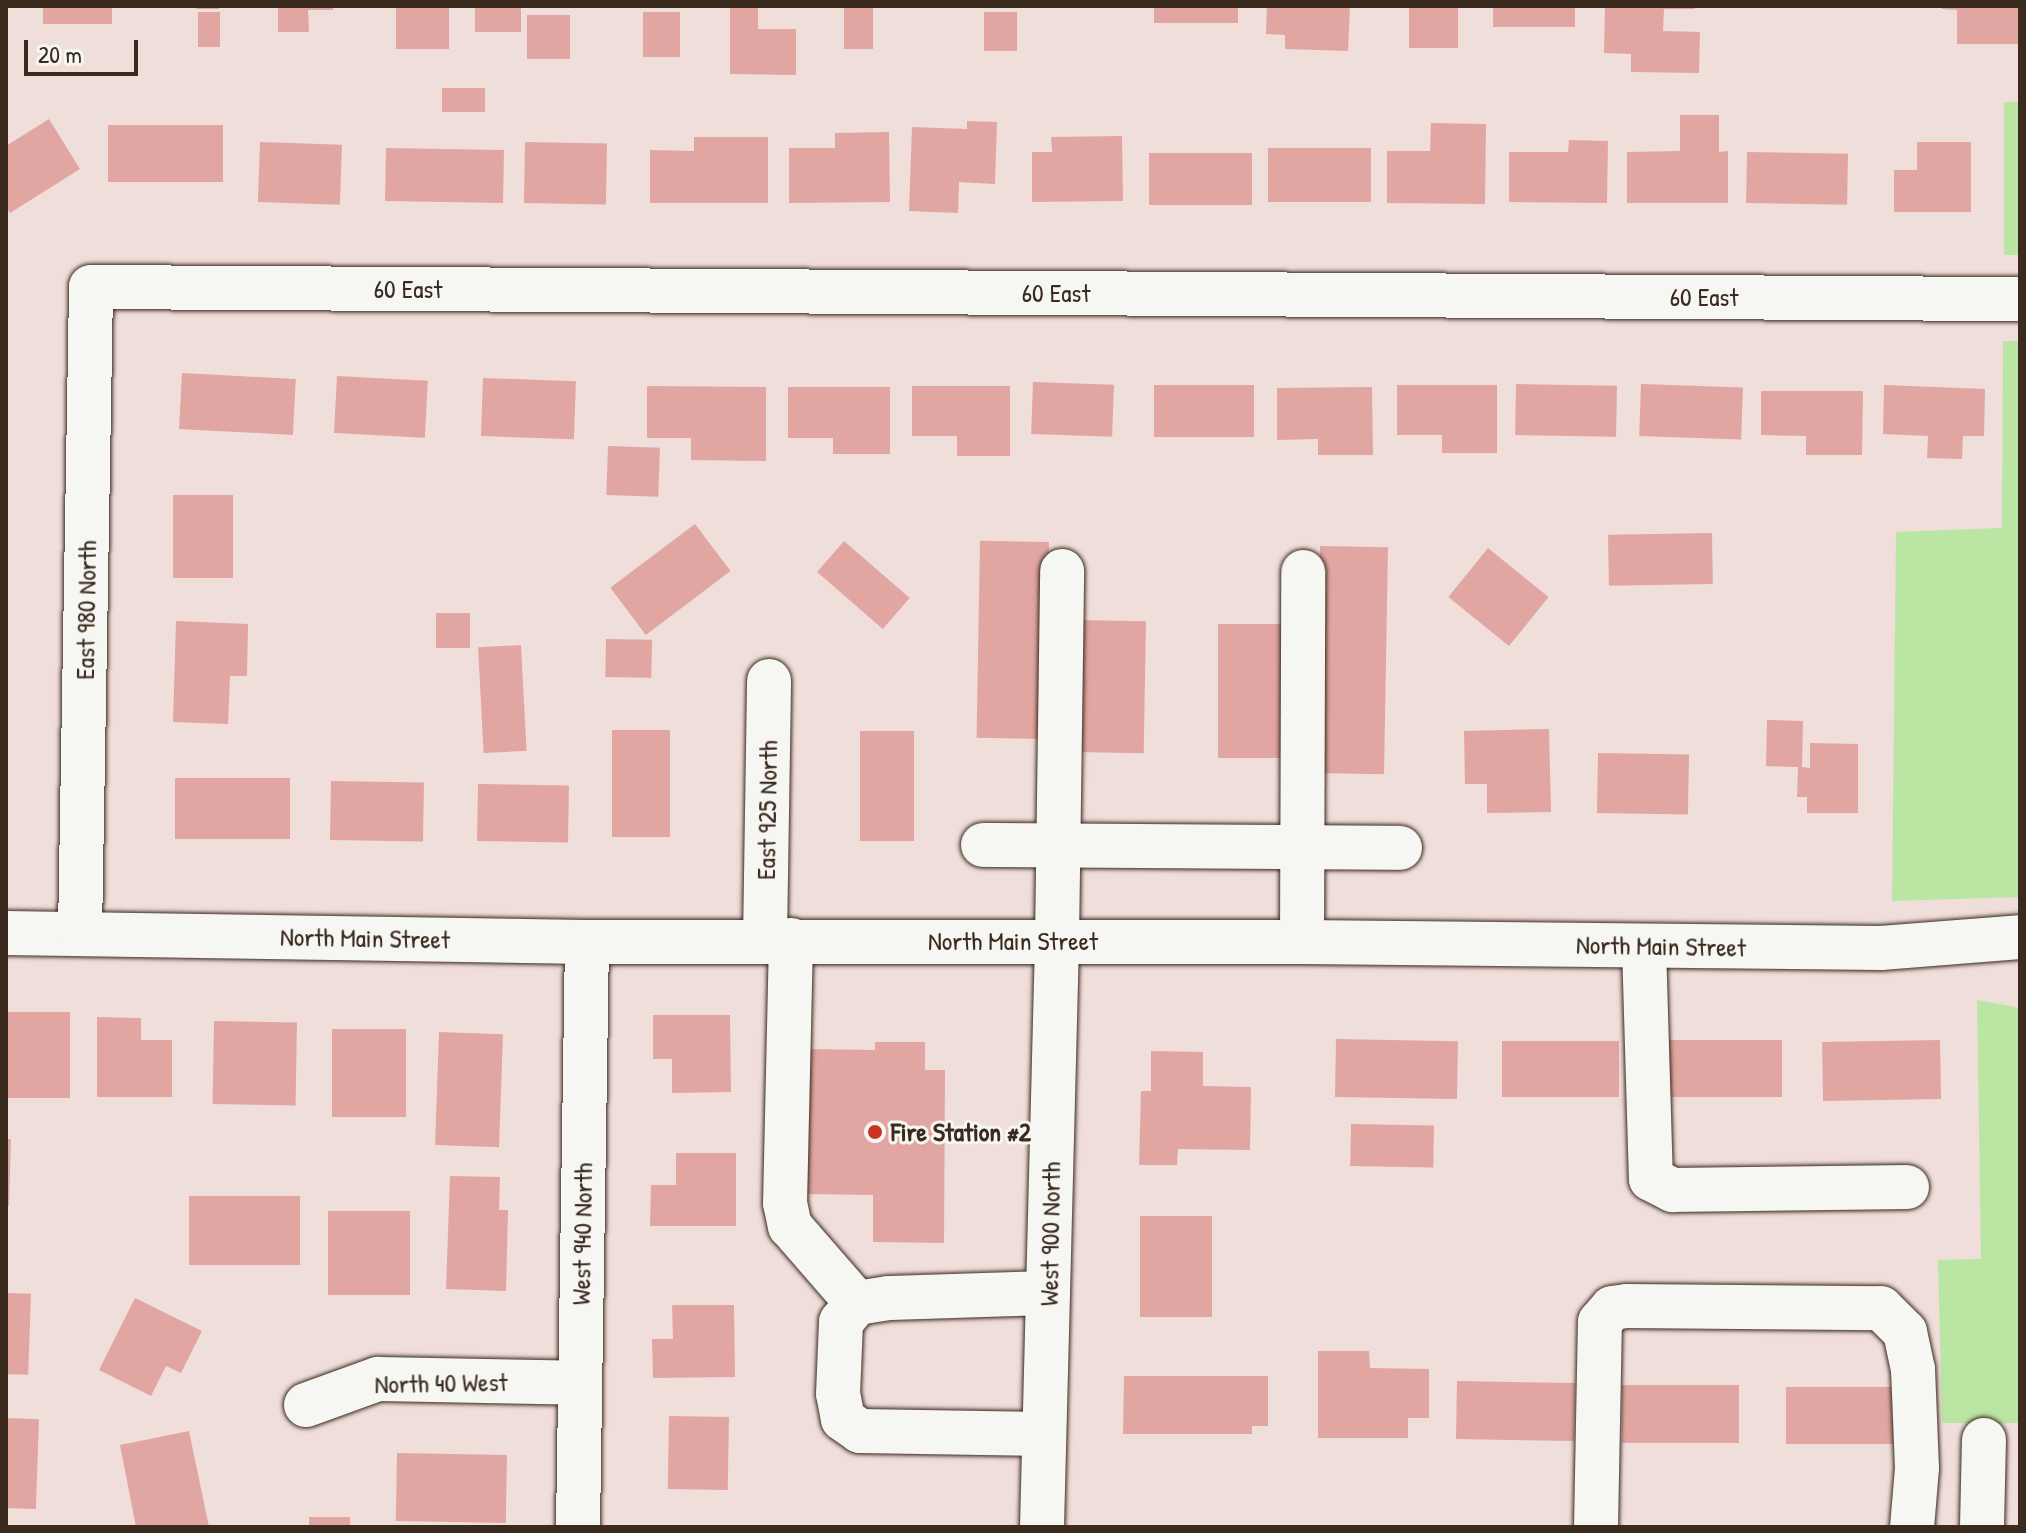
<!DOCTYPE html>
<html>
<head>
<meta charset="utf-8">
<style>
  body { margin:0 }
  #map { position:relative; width:2026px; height:1533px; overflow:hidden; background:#f0deda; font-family:"Patrick Hand",sans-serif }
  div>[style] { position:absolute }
  .green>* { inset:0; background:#bae5a2; transform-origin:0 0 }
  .building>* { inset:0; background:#e1a6a2; transform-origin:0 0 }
  .roads { filter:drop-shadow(0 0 2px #3b2a1e) drop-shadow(0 0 2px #3b2a1e) }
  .minor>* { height:44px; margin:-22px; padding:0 22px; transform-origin:22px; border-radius:22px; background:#f6f6f2 }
  .dots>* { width:22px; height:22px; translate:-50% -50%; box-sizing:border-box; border:4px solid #f6f6f2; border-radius:50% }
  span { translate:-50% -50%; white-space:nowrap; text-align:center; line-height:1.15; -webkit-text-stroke:6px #f6f6f2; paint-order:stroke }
  .street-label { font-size:26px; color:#3b2a1e }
  .poi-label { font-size:26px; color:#3b2a1e; font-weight:700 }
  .left { translate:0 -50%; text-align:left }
  .frame { position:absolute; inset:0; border:8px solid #3b2a1e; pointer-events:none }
  .scale { position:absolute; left:24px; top:40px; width:114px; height:36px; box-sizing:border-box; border:4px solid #3b2a1e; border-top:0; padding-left:10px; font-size:24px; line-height:28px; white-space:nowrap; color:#3b2a1e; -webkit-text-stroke:6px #f6f6f2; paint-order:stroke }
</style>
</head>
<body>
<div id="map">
  <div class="green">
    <i style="left:2020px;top:102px;width:153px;height:16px;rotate:90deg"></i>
    <i style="clip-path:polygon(2003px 341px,2020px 341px,2020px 897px,1892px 901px,1896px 532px,2002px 528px)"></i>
    <i style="clip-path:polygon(1977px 1000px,2020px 1008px,2020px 1527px,2018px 1423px,1942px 1423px,1938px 1260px,1981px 1259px)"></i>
  </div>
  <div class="building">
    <i style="left:43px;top:6px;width:69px;height:18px"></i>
    <i style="left:196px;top:6px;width:23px;height:3px"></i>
    <i style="clip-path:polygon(278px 6px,333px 6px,333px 10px,308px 10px,309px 32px,278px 32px)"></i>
    <i style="left:396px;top:6px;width:53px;height:43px"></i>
    <i style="left:475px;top:6px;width:46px;height:26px"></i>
    <i style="clip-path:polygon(730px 6px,758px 6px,758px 29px,796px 29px,796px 75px,730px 74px)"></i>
    <i style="left:844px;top:6px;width:29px;height:43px"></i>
    <i style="left:1154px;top:6px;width:84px;height:17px"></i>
    <i style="clip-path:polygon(1267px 6px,1350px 6px,1348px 51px,1285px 49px,1285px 35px,1266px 34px)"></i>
    <i style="left:1493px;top:6px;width:82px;height:21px"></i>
    <i style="clip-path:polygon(1605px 6px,1695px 6px,1695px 9px,1664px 9px,1663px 31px,1700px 32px,1699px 73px,1631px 72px,1631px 54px,1604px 53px)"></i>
    <i style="clip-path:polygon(1942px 6px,2020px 6px,2020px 44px,1957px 44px,1957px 10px,1942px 9px)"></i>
    <i style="left:1409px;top:7px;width:49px;height:41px"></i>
    <i style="left:198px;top:12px;width:22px;height:35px"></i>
    <i style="left:643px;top:12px;width:37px;height:45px"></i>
    <i style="left:984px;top:12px;width:33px;height:39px"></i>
    <i style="left:527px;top:15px;width:43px;height:44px"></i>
    <i style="left:442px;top:88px;width:43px;height:24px"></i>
    <i style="clip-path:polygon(1680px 115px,1719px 115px,1719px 152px,1728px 151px,1728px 203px,1627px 203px,1627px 152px,1680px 151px)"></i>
    <i style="clip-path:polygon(49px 119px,80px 169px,10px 213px,6px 207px,6px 146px)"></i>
    <i style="clip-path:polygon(967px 121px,997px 122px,995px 184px,959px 182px,958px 213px,909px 211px,912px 127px,967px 129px)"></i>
    <i style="clip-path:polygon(1431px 123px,1486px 124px,1485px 204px,1387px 203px,1387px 151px,1430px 151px)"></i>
    <i style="left:108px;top:125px;width:115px;height:57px"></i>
    <i style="clip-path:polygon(889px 132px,890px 202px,789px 203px,789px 148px,835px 148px,835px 133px)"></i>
    <i style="clip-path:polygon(1122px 136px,1123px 201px,1032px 202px,1032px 152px,1052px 152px,1051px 137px)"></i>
    <i style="clip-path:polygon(694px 137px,768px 137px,768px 203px,650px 203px,650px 150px,694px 151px)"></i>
    <i style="clip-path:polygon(1569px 140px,1608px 141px,1607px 203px,1509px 202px,1509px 152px,1568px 152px)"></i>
    <i style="left:260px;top:142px;width:82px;height:60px;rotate:2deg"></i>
    <i style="left:525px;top:142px;width:82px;height:61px;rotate:1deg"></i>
    <i style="clip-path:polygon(1917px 142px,1971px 142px,1971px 212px,1894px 212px,1894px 170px,1917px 170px)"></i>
    <i style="left:386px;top:148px;width:118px;height:53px;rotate:1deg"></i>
    <i style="left:1268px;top:148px;width:103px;height:54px"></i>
    <i style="left:1747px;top:152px;width:101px;height:51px;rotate:1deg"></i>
    <i style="left:1149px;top:153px;width:103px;height:52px"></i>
    <i style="left:182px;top:373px;width:114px;height:56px;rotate:3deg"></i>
    <i style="left:337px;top:376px;width:91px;height:57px;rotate:3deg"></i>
    <i style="left:483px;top:378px;width:93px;height:58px;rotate:2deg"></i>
    <i style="left:1033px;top:382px;width:81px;height:52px;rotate:2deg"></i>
    <i style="left:1516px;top:384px;width:101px;height:51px;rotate:1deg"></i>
    <i style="left:1641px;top:384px;width:102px;height:52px;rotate:2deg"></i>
    <i style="left:1154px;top:385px;width:100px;height:52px"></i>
    <i style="clip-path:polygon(1397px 385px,1497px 385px,1497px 453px,1442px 453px,1442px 435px,1397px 435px)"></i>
    <i style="clip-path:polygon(1884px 385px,1985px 389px,1984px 436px,1963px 436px,1962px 459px,1927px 458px,1928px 436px,1883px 434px)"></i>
    <i style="clip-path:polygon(647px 386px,766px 387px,766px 461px,691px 460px,691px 438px,647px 438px)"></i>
    <i style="clip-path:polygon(912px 386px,1010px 386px,1010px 456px,957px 456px,957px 436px,912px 436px)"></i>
    <i style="clip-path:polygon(788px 387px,890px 387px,890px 454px,833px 454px,833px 438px,788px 438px)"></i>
    <i style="clip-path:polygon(1372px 387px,1373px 455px,1318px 455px,1318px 439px,1277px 440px,1277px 388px)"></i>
    <i style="clip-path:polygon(1761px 391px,1863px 391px,1862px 455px,1806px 455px,1806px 436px,1761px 435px)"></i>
    <i style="left:608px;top:446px;width:52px;height:49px;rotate:2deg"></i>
    <i style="left:173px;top:495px;width:60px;height:83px"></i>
    <i style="left:695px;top:524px;width:59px;height:106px;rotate:53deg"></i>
    <i style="left:1712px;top:533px;width:51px;height:104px;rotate:89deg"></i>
    <i style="left:844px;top:541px;width:87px;height:41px;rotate:41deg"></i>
    <i style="left:1049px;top:542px;width:197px;height:69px;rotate:91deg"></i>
    <i style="left:1320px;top:546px;width:68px;height:227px;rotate:1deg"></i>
    <i style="left:1488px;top:548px;width:78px;height:63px;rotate:39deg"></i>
    <i style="left:436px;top:613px;width:34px;height:35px"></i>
    <i style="left:1076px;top:620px;width:70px;height:132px;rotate:1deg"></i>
    <i style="clip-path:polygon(176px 621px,248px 624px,247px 676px,230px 676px,228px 724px,173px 722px)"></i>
    <i style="left:1218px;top:624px;width:68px;height:134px"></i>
    <i style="left:606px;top:639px;width:46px;height:38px;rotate:1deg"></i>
    <i style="left:521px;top:645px;width:106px;height:43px;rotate:87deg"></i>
    <i style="clip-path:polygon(1767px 720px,1803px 721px,1802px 767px,1810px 768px,1810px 743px,1858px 744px,1858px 813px,1807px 813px,1807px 797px,1797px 797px,1798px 767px,1766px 766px)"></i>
    <i style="clip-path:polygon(1549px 729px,1551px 812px,1487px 813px,1487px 784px,1465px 784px,1464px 731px)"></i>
    <i style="left:612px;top:730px;width:58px;height:107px"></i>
    <i style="left:860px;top:731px;width:54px;height:110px"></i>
    <i style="left:1598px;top:753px;width:91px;height:60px;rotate:1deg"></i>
    <i style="left:175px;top:778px;width:115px;height:61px"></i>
    <i style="left:331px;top:781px;width:93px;height:59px;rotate:1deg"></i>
    <i style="left:478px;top:784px;width:91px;height:57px;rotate:1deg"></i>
    <i style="left:6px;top:1012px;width:64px;height:86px"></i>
    <i style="clip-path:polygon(653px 1015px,730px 1015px,731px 1092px,672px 1093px,672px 1059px,653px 1059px)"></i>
    <i style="clip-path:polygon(97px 1017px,141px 1018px,141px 1040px,172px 1040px,172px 1097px,97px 1097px)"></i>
    <i style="left:214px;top:1021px;width:83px;height:83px;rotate:1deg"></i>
    <i style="left:332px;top:1029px;width:74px;height:88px"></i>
    <i style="left:439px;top:1032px;width:64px;height:113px;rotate:2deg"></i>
    <i style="left:1336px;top:1039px;width:122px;height:58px;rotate:1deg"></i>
    <i style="left:1662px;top:1040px;width:120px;height:57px"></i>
    <i style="left:1940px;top:1040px;width:59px;height:118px;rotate:89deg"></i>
    <i style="left:1502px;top:1041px;width:117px;height:56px"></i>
    <i style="clip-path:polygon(875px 1042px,925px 1042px,925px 1070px,945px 1070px,944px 1243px,873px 1242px,873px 1195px,804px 1194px,805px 1049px,875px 1050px)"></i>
    <i style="clip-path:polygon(1151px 1051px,1203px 1052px,1203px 1086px,1251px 1087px,1250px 1150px,1178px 1149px,1177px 1165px,1139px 1165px,1141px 1091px,1151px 1091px)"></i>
    <i style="left:1351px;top:1124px;width:83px;height:42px;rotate:1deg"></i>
    <i style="clip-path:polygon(6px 1139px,11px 1139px,9px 1206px,6px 1205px)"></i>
    <i style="clip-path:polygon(676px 1153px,736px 1153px,736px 1226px,650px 1226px,651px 1185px,676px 1185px)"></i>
    <i style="clip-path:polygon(450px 1176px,500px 1177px,499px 1210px,508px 1210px,506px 1291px,446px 1289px)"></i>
    <i style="left:189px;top:1196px;width:111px;height:69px"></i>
    <i style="left:328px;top:1211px;width:82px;height:84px"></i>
    <i style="left:1140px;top:1216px;width:72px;height:101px"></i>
    <i style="left:6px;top:1293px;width:25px;height:81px;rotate:2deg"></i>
    <i style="clip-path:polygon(135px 1298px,202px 1331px,181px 1373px,166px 1366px,151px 1396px,99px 1370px)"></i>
    <i style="clip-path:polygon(672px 1305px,734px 1305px,735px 1377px,653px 1378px,652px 1339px,673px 1339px)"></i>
    <i style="clip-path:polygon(1318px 1351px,1369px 1351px,1370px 1368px,1429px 1369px,1429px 1418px,1408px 1418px,1408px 1438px,1318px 1438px)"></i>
    <i style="clip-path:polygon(1124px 1376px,1268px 1376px,1268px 1426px,1252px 1426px,1252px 1434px,1123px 1434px)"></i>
    <i style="left:1457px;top:1381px;width:118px;height:58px;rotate:1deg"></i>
    <i style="left:1622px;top:1385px;width:117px;height:58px"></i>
    <i style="left:1786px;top:1387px;width:118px;height:57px"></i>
    <i style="left:669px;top:1416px;width:60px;height:73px;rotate:1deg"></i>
    <i style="left:6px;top:1418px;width:33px;height:90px;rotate:2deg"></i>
    <i style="clip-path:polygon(189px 1431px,209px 1527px,136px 1527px,120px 1445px)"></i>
    <i style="left:397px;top:1453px;width:110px;height:68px;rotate:1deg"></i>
    <i style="left:309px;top:1517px;width:41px;height:10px"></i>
  </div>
  <div class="roads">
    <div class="minor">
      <i style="left:983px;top:845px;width:417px;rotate:0.4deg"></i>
      <i style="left:6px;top:933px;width:581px;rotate:0.89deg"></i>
      <i style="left:587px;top:942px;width:715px"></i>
      <i style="left:1302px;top:942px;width:579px;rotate:0.59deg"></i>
      <i style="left:1881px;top:948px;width:139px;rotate:-4.5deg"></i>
      <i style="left:80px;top:933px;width:646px;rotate:-89.02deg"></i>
      <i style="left:91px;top:287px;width:1929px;rotate:0.36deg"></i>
      <i style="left:765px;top:940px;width:259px;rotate:-89.1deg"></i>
      <i style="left:791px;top:940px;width:263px;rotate:91.3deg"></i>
      <i style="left:785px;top:1203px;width:24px;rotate:78deg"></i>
      <i style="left:790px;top:1226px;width:102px;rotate:49deg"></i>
      <i style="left:1302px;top:942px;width:370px;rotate:-89.8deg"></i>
      <i style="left:1644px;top:946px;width:233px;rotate:88.3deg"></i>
      <i style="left:1651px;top:1179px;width:25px;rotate:27deg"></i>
      <i style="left:1673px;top:1190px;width:234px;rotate:-0.7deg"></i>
      <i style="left:306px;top:1405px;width:77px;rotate:-19.9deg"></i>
      <i style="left:378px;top:1379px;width:201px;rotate:1.1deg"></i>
      <i style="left:1044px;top:1434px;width:184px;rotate:-179.1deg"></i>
      <i style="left:860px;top:1431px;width:21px;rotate:-145deg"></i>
      <i style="left:843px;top:1419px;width:25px;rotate:-101deg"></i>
      <i style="left:838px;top:1394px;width:72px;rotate:-87.6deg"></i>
      <i style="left:841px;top:1322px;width:25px;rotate:-50deg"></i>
      <i style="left:857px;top:1303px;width:32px;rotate:-9deg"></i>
      <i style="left:889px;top:1298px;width:159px;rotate:-1.8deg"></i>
      <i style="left:578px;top:1527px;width:585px;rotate:-89.12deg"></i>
      <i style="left:1042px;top:1527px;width:585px;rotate:-88.53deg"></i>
      <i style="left:1057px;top:942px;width:371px;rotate:-89.2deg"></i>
      <i style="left:1596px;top:1527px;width:205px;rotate:-88.9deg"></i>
      <i style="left:1600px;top:1322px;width:18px;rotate:-49deg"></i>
      <i style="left:1612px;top:1308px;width:15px;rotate:-8deg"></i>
      <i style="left:1627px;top:1306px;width:254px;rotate:0.5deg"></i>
      <i style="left:1881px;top:1308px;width:34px;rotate:45deg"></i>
      <i style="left:1905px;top:1332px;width:38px;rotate:78deg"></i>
      <i style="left:1913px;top:1369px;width:99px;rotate:87.7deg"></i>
      <i style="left:1917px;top:1468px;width:59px;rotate:94.8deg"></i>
      <i style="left:1982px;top:1527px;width:87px;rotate:-88.7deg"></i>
    </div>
  </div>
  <div class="dots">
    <i style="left:875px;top:1132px;background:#c8321e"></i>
  </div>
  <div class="street-label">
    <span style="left:408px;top:289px">60 East</span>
    <span style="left:1056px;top:293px">60 East</span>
    <span style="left:1704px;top:297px">60 East</span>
    <span style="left:86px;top:610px;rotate:-89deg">East 980 North</span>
    <span style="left:767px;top:810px;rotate:-89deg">East 925 North</span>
    <span style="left:365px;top:938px;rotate:1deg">North Main Street</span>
    <span style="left:1013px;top:941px">North Main Street</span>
    <span style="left:1661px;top:946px;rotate:1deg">North Main Street</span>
    <span style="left:582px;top:1234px;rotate:-89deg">West 940 North</span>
    <span style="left:1050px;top:1234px;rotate:-89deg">West 900 North</span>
    <span style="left:441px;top:1383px;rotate:-1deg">North 40 West</span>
  </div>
  <div class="poi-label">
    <span class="left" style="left:891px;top:1132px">Fire Station #2</span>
  </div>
  <div class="frame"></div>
  <div class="scale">20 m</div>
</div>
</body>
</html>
